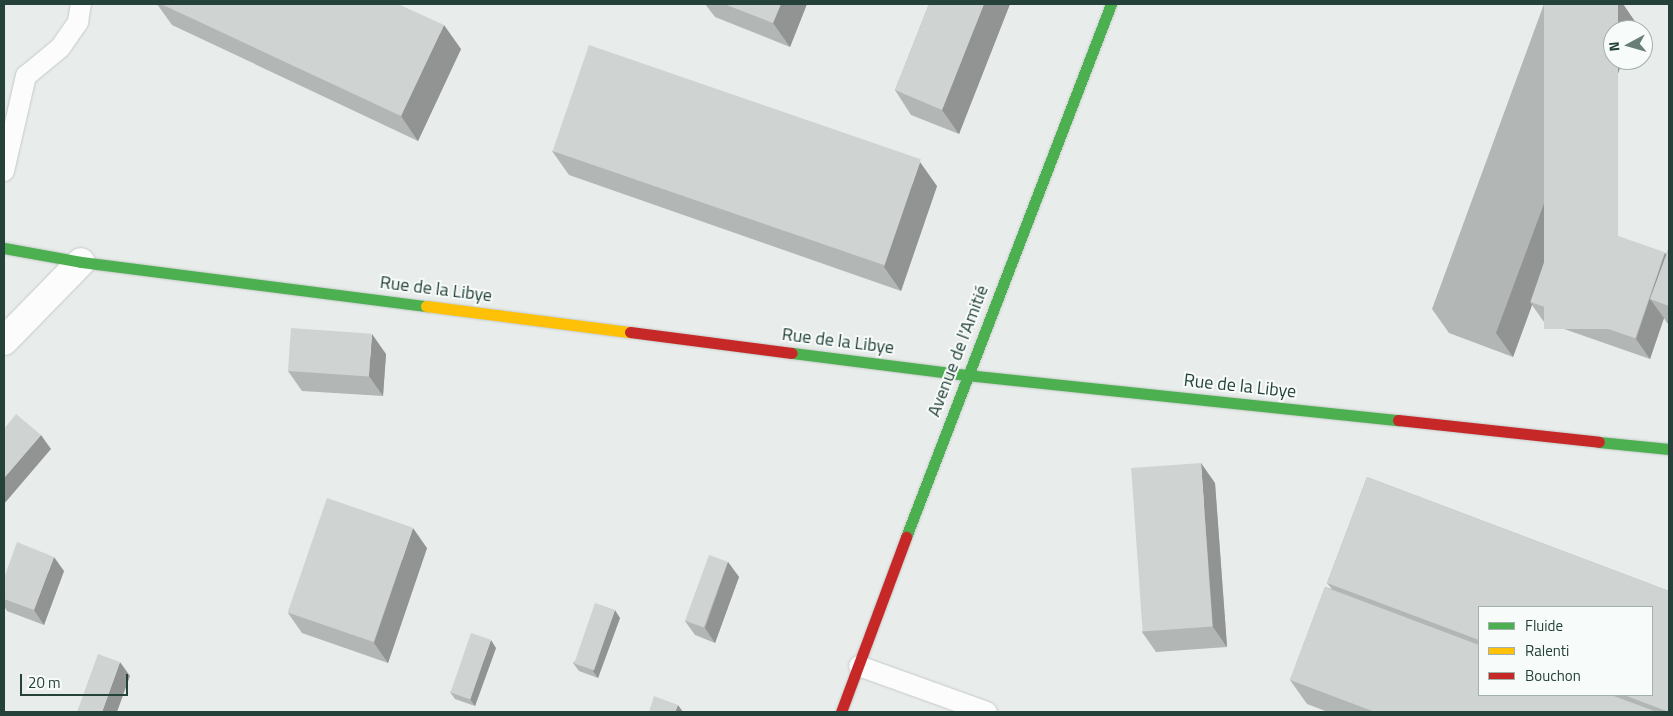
<!DOCTYPE html>
<html>
<head>
<meta charset="utf-8">
<style>
  body { margin:0 }
  #map { position:relative; width:1673px; height:716px; overflow:hidden; background:#e8edeb; font-family:"Titillium Web",sans-serif }
  div>[style] { position:absolute }
  .roads { filter:drop-shadow(0 0 1px #c5cac8) drop-shadow(0 0 1px #c5cac8) }
  .lane>* { height:20px; margin:-10px; padding:0 10px; transform-origin:10px; border-radius:10px; background:#fcfcfc }
  .street>* { height:28px; margin:-14px; padding:0 14px; transform-origin:14px; border-radius:14px; background:#fcfcfc }
  .fast>* { height:11px; margin:-5.5px; padding:0 5.5px; transform-origin:5.5px; border-radius:5.5px; background:#4caf50 }
  .slow>* { height:11px; margin:-5.5px; padding:0 5.5px; transform-origin:5.5px; border-radius:5.5px; background:#ffc107 }
  .jam>* { height:11px; margin:-5.5px; padding:0 5.5px; transform-origin:5.5px; border-radius:5.5px; background:#c62828 }
  .wall>* { inset:0; background:#b2b6b5 }
  .shaded-wall>* { inset:0; background:#919493 }
  .building>* { inset:0; background:#cfd4d2; transform-origin:0 0 }
  span { translate:-50% -50%; white-space:nowrap; text-align:center; line-height:1.15; -webkit-text-stroke:4px #f7fbf9; paint-order:stroke }
  .street-label { font-size:18px; color:#24423a }
  .frame { position:absolute; inset:0; border:5px solid #24423a; pointer-events:none }
  .legend { position:absolute; left:1478px; top:606px; width:175px; height:90px; box-sizing:border-box; background:#f7fbf9; border:1px solid #a3b1ad; margin:0; padding:6px 9px; list-style:none; font-size:15px; color:#24423a }
  .legend li { display:flex; align-items:center; gap:10px; height:25px }
  .legend b { width:25px; border:1px solid #a3b1ad }
  .north { position:absolute; left:1603px; top:20px; width:50px; height:50px; box-sizing:border-box; background:#f7fbf9; border:1px solid #a3b1ad; border-radius:50%; rotate:264deg; font-size:14px; font-weight:700; line-height:20px; text-align:center; color:#24423a }
  .north::after { content:''; display:block; margin:auto; width:18px; height:22px; background:#697e78; clip-path:polygon(50% 0,100% 100%,50% 72%,0 100%) }
  .scale { position:absolute; left:20px; top:674px; width:108px; height:22px; box-sizing:border-box; border:2px solid #24423a; border-top:0; padding-left:6px; font-size:15px; line-height:18px; white-space:nowrap; color:#24423a; -webkit-text-stroke:4px #f7fbf9; paint-order:stroke }
</style>
</head>
<body>
<div id="map">
  <div class="roads">
    <div class="lane">
      <i style="left:4px;top:171px;width:98px;rotate:-77deg"></i>
      <i style="left:26px;top:76px;width:44px;rotate:-39.5deg"></i>
      <i style="left:60px;top:48px;width:32px;rotate:-55deg"></i>
      <i style="left:78px;top:22px;width:18px;rotate:-81deg"></i>
      <i style="left:859px;top:666px;width:136px;rotate:19.8deg"></i>
    </div>
    <div class="street">
      <i style="left:4px;top:341px;width:110px;rotate:-45.7deg"></i>
    </div>
    <div class="fast">
      <i style="left:4px;top:248px;width:78px;rotate:10.3deg"></i>
      <i style="left:81px;top:262px;width:348px;rotate:7.3deg"></i>
      <i style="left:792px;top:353px;width:176px;rotate:7.2deg"></i>
      <i style="left:967px;top:375px;width:433px;rotate:6deg"></i>
      <i style="left:1599px;top:442px;width:70px;rotate:5.7deg"></i>
      <i style="left:906px;top:537px;width:571px;rotate:-68.96deg"></i>
    </div>
    <div class="slow">
      <i style="left:426px;top:306px;width:206px;rotate:7.3deg"></i>
    </div>
    <div class="jam">
      <i style="left:630px;top:332px;width:163px;rotate:7.4deg"></i>
      <i style="left:1398px;top:420px;width:202px;rotate:6.2deg"></i>
      <i style="left:841px;top:712px;width:187px;rotate:-69.6deg"></i>
    </div>
  </div>
  <div class="wall">
    <i style="clip-path:polygon(157px 4px,398px 4px,461px 49px,418px 141px,172px 25px)"></i>
    <i style="clip-path:polygon(705px 4px,807px 4px,790px 47px,715px 17px)"></i>
    <i style="clip-path:polygon(929px 4px,1010px 4px,959px 134px,911px 115px,895px 90px)"></i>
    <i style="clip-path:polygon(1544px 4px,1623px 4px,1636px 23px,1634px 30px,1613px 30px,1613px 60px,1623px 60px,1564px 217px,1665px 253px,1666px 254px,1669px 247px,1669px 324px,1667px 323px,1664px 318px,1650px 359px,1544px 322px,1532px 305px,1513px 357px,1449px 333px,1432px 309px)"></i>
    <i style="clip-path:polygon(552px 151px,937px 186px,901px 291px,569px 175px)"></i>
    <i style="clip-path:polygon(386px 354px,383px 396px,302px 391px,288px 371px)"></i>
    <i style="clip-path:polygon(evenodd,1367px 477px,1669px 591px,1669px 712px,1328px 712px,1307px 704px,1290px 680px,1325px 587px,1332px 589px,1327px 583px,1367px 477px,1479px 607px,1652px 607px,1652px 695px,1479px 695px,1479px 607px)"></i>
    <i style="clip-path:polygon(1215px 483px,1227px 647px,1156px 652px,1142px 632px)"></i>
    <i style="clip-path:polygon(427px 548px,388px 663px,302px 633px,288px 613px)"></i>
    <i style="clip-path:polygon(728px 562px,739px 577px,715px 643px,695px 635px,685px 621px)"></i>
    <i style="clip-path:polygon(64px 571px,44px 625px,7px 611px,4px 606px,4px 578px)"></i>
    <i style="clip-path:polygon(620px 618px,598px 678px,579px 671px,573px 663px)"></i>
    <i style="clip-path:polygon(496px 648px,475px 706px,455px 699px,450px 692px)"></i>
  </div>
  <div class="shaded-wall">
    <i style="clip-path:polygon(781px 4px,807px 4px,790px 47px,773px 23px)"></i>
    <i style="clip-path:polygon(984px 4px,1010px 4px,959px 134px,942px 110px)"></i>
    <i style="clip-path:polygon(1618px 4px,1623px 4px,1636px 23px,1634px 30px,1613px 30px,1613px 60px,1623px 60px,1533px 303px,1530px 302px,1532px 305px,1513px 357px,1496px 333px)"></i>
    <i style="clip-path:polygon(444px 25px,461px 49px,418px 141px,401px 116px)"></i>
    <i style="clip-path:polygon(920px 162px,937px 186px,901px 291px,884px 267px)"></i>
    <i style="clip-path:polygon(1665px 253px,1669px 258px,1650px 299px,1664px 318px,1650px 359px,1636px 339px)"></i>
    <i style="clip-path:polygon(372px 334px,386px 354px,383px 396px,369px 376px)"></i>
    <i style="clip-path:polygon(41px 435px,51px 449px,4px 504px,4px 478px)"></i>
    <i style="clip-path:polygon(1201px 463px,1215px 483px,1227px 647px,1213px 627px)"></i>
    <i style="clip-path:polygon(413px 528px,427px 548px,388px 663px,374px 643px)"></i>
    <i style="clip-path:polygon(54px 557px,64px 571px,44px 625px,34px 610px)"></i>
    <i style="clip-path:polygon(728px 562px,739px 577px,715px 643px,705px 628px)"></i>
    <i style="clip-path:polygon(615px 610px,620px 618px,598px 678px,593px 671px)"></i>
    <i style="clip-path:polygon(491px 640px,496px 648px,475px 706px,470px 699px)"></i>
    <i style="clip-path:polygon(120px 662px,130px 676px,117px 712px,102px 712px)"></i>
    <i style="clip-path:polygon(678px 705px,683px 712px,675px 712px)"></i>
  </div>
  <div class="building">
    <i style="clip-path:polygon(161px 4px,398px 4px,444px 25px,401px 116px)"></i>
    <i style="clip-path:polygon(724px 4px,781px 4px,773px 23px)"></i>
    <i style="clip-path:polygon(929px 4px,984px 4px,942px 110px,895px 90px)"></i>
    <i style="left:1544px;top:4px;width:74px;height:325px"></i>
    <i style="left:589px;top:45px;width:351px;height:112px;rotate:19deg"></i>
    <i style="left:1560px;top:216px;width:111px;height:91px;rotate:19deg"></i>
    <i style="clip-path:polygon(1669px 247px,1669px 306px,1650px 299px)"></i>
    <i style="left:291px;top:328px;width:81px;height:43px;rotate:4deg"></i>
    <i style="clip-path:polygon(16px 414px,41px 435px,4px 478px,4px 429px)"></i>
    <i style="left:1201px;top:463px;width:164px;height:70px;rotate:86deg"></i>
    <i style="clip-path:polygon(1367px 477px,1669px 591px,1669px 712px,1624px 695px,1652px 695px,1652px 607px,1479px 607px,1479px 640px,1327px 583px)"></i>
    <i style="left:327px;top:498px;width:91px;height:121px;rotate:19deg"></i>
    <i style="clip-path:polygon(17px 542px,54px 557px,34px 610px,4px 599px,4px 578px)"></i>
    <i style="left:709px;top:555px;width:20px;height:70px;rotate:20deg"></i>
    <i style="clip-path:polygon(1325px 587px,1479px 645px,1479px 695px,1611px 695px,1657px 712px,1375px 712px,1290px 680px)"></i>
    <i style="left:595px;top:603px;width:21px;height:64px;rotate:19deg"></i>
    <i style="left:471px;top:633px;width:21px;height:63px;rotate:19deg"></i>
    <i style="clip-path:polygon(98px 654px,120px 662px,102px 712px,77px 712px)"></i>
    <i style="clip-path:polygon(654px 696px,678px 705px,675px 712px,649px 712px)"></i>
  </div>
  <div class="street-label">
    <span style="left:436px;top:289px;rotate:7deg">Rue de la Libye</span>
    <span style="left:838px;top:341px;rotate:7deg">Rue de la Libye</span>
    <span style="left:958px;top:351px;rotate:-69deg">Avenue de l'Amitié</span>
    <span style="left:1240px;top:386px;rotate:6deg">Rue de la Libye</span>
  </div>
  <div class="frame"></div>
  <ul class="legend">
  <li><b style="height:6px;background:#4caf50"></b>Fluide</li>
  <li><b style="height:6px;background:#ffc107"></b>Ralenti</li>
  <li><b style="height:6px;background:#c62828"></b>Bouchon</li>
  </ul>
  <div class="north">N</div>
  <div class="scale">20 m</div>
</div>
</body>
</html>
